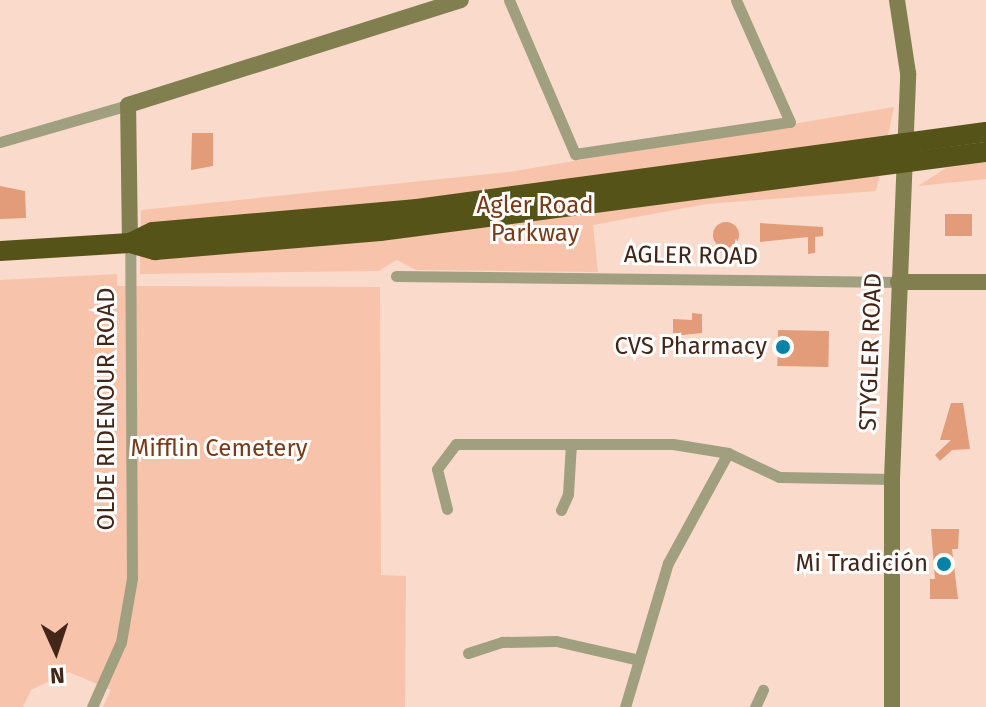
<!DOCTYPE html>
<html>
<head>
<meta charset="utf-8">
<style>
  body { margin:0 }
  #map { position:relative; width:986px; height:707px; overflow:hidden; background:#fadacb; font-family:"Fira Sans",sans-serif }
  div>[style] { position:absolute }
  .green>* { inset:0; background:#f7c3ab }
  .building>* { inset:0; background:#e39c79; transform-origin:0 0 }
  .round { border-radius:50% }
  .street>* { height:11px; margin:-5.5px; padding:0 5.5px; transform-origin:5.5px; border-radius:5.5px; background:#a09f80 }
  .secondary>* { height:16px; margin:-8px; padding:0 8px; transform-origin:8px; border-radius:8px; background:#817f4f }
  .highway>* { height:20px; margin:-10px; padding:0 10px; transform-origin:10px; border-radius:10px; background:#565318 }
  .dots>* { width:22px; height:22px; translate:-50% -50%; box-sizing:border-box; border:4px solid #fff; border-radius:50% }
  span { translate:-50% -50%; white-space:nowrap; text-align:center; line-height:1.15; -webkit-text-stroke:6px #fff; paint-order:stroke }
  .park-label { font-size:24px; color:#7b3915 }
  .street-label { font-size:24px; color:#432617 }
  .poi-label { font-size:24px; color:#432617 }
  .right { translate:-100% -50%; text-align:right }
  .north { position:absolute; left:16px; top:611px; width:80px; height:80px; -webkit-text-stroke:6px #fff; paint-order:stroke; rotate:177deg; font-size:22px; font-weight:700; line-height:32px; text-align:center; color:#432617 }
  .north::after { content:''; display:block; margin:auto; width:28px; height:36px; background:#432617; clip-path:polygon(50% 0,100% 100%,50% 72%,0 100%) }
</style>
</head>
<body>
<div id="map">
  <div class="green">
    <i style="clip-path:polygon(894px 107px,876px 191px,707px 204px,593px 225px,598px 272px,416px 270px,397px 260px,378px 271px,140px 274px,141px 210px,509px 172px)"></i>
    <i style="clip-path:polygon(986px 162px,986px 179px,918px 186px,946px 168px)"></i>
    <i style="clip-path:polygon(117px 274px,117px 286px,380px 287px,381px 575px,406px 576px,405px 707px,103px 707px,111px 690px,69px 672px,31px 690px,23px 707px,0 707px,0 280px)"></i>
  </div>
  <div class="building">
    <i style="clip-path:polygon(192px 133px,213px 133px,213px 166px,191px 170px)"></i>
    <i style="clip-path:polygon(0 186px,25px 191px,26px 218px,0 219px)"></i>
    <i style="left:945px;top:214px;width:27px;height:22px"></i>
    <i class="round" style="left:713px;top:222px;width:26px;height:26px"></i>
    <i style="clip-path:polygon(760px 223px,823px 227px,823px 236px,815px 237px,815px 253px,808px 254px,808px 237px,760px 242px)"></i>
    <i style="clip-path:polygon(692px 313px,702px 314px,702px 333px,673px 336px,673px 319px,692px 320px)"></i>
    <i style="left:778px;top:330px;width:51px;height:36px;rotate:1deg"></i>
    <i style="clip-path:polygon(951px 403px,963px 403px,970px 449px,952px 450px,940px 461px,935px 455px,951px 440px,940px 440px)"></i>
    <i style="clip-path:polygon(931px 529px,959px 529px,958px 549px,952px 549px,958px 599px,930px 599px,930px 579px,935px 579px)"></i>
  </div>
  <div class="street">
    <i style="left:509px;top:0;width:168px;rotate:66.8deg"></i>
    <i style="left:575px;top:154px;width:217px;rotate:-8.5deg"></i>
    <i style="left:790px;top:122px;width:133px;rotate:-113.9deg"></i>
    <i style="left:0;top:142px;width:133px;rotate:-16.1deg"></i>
    <i style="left:396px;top:276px;width:502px;rotate:0.68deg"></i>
    <i style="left:447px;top:509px;width:41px;rotate:-104deg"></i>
    <i style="left:437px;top:469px;width:31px;rotate:-53deg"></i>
    <i style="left:456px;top:444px;width:217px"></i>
    <i style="left:673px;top:444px;width:56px;rotate:9.3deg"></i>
    <i style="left:728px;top:453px;width:56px;rotate:25.2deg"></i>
    <i style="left:779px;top:477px;width:113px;rotate:1deg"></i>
    <i style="left:561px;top:510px;width:17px;rotate:-66deg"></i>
    <i style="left:568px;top:494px;width:50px;rotate:-86.6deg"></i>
    <i style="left:468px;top:653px;width:36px;rotate:-18deg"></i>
    <i style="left:502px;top:642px;width:54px;rotate:-1.1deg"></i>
    <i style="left:556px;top:641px;width:85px;rotate:12.9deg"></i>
    <i style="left:92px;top:707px;width:71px;rotate:-66deg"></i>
    <i style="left:121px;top:642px;width:65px;rotate:-80.2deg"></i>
    <i style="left:132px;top:578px;width:335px;rotate:-90.3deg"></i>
    <i style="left:625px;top:707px;width:150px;rotate:-73.4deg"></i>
    <i style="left:668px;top:563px;width:125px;rotate:-61.4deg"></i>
    <i style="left:755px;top:707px;width:19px;rotate:-65deg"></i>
  </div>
  <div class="secondary">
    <i style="left:130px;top:243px;width:138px;rotate:-90.8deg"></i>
    <i style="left:128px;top:105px;width:349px;rotate:-17.5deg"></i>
    <i style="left:898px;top:282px;width:88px"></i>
    <i style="left:892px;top:707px;width:228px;rotate:-90deg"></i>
    <i style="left:892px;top:479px;width:406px;rotate:-87.7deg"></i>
    <i style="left:908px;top:73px;width:74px;rotate:-98.6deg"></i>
  </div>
  <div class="highway">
    <i style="left:130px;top:243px;width:25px;rotate:-26deg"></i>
    <i style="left:153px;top:232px;width:265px;rotate:-5deg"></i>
    <i style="left:417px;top:209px;width:574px;rotate:-7.71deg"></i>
    <i style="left:0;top:251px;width:130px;rotate:-3.5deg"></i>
    <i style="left:130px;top:243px;width:26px;rotate:16deg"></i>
    <i style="left:155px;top:250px;width:226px;rotate:-4.8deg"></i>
    <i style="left:380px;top:231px;width:611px;rotate:-7.43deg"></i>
  </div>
  <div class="dots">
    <i style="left:783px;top:347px;background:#0683a8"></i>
    <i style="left:944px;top:564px;background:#0683a8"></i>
  </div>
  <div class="park-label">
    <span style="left:535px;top:220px">Agler Road<br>Parkway</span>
    <span style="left:219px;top:449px">Mifflin Cemetery</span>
  </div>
  <div class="street-label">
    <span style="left:691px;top:256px;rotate:1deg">AGLER ROAD</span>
    <span style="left:871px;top:352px;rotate:-88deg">STYGLER ROAD</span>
    <span style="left:107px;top:409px;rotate:-90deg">OLDE RIDENOUR ROAD</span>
  </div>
  <div class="poi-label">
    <span class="right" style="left:767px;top:347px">CVS Pharmacy</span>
    <span class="right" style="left:928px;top:564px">Mi Tradición</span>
  </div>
  <div class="north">N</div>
</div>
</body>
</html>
